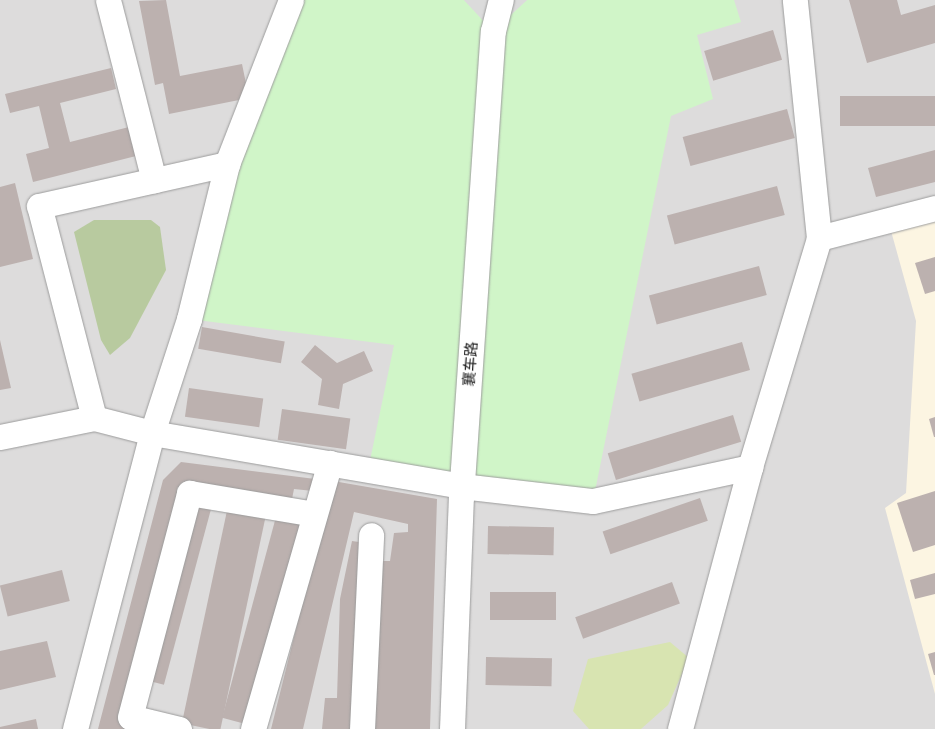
<!DOCTYPE html>
<html>
<head>
<meta charset="utf-8">
<style>
  body { margin:0 }
  #map { position:relative; width:935px; height:729px; overflow:hidden; background:#efeae6; font-family:Manrope,"Noto Sans SC",sans-serif }
  div>[style] { position:absolute }
  .residential>* { inset:0; background:#dddcdc; transform-origin:0 0 }
  .education>* { inset:0; background:#fcf5e2 }
  .grass>* { inset:0; background:#d8e4b1 }
  .forest>* { inset:0; background:#b8ca9f }
  .park>* { inset:0; background:#d0f5c8 }
  .parking>* { inset:0; background:#dbdbdb }
  .building>* { inset:0; background:#bcb1af; transform-origin:0 0 }
  .roads { filter:drop-shadow(0 0 1px #9c9c9c) drop-shadow(0 0 1px #9c9c9c) }
  .minor>* { height:25px; margin:-12.5px; padding:0 12.5px; transform-origin:12.5px; border-radius:12.5px; background:#fff }
  span { translate:-50% -50%; white-space:nowrap; text-align:center; line-height:1.15; -webkit-text-stroke:5px #fff; paint-order:stroke }
  .street-label { font-size:15px; color:#1f1f1f }
</style>
</head>
<body>
<div id="map">
  <div class="residential">
    <i style="left:0;top:0;width:935px;height:729px"></i>
  </div>
  <div class="education">
    <i style="clip-path:polygon(935px 208px,935px 694px,885px 508px,906px 493px,916px 321px,888px 220px)"></i>
  </div>
  <div class="grass">
    <i style="clip-path:polygon(670px 642px,689px 658px,668px 705px,641px 729px,589px 729px,573px 711px,588px 659px)"></i>
  </div>
  <div class="forest">
    <i style="clip-path:polygon(94px 220px,151px 220px,160px 227px,166px 270px,130px 338px,110px 355px,101px 340px,74px 232px)"></i>
  </div>
  <div class="park">
    <i style="clip-path:polygon(291px 0,464px 0,493px 31px,527px 0,734px 0,741px 22px,697px 35px,713px 99px,671px 116px,593px 501px,368px 470px,394px 345px,189px 319px)"></i>
  </div>
  <div class="parking">
    <i style="clip-path:polygon(464px 0,527px 0,493px 31px)"></i>
  </div>
  <div class="building">
    <i style="clip-path:polygon(166px 0,180px 76px,242px 64px,249px 98px,169px 114px,163px 83px,155px 85px,139px 1px)"></i>
    <i style="clip-path:polygon(849px 0,897px 0,901px 15px,935px 5px,935px 43px,867px 63px)"></i>
    <i style="left:773px;top:30px;width:31px;height:72px;rotate:73deg"></i>
    <i style="clip-path:polygon(111px 68px,116px 89px,60px 103px,70px 142px,129px 127px,136px 156px,33px 182px,26px 154px,49px 148px,39px 106px,10px 113px,5px 94px)"></i>
    <i style="left:935px;top:96px;width:30px;height:95px;rotate:90deg"></i>
    <i style="left:787px;top:109px;width:30px;height:108px;rotate:75deg"></i>
    <i style="clip-path:polygon(935px 150px,935px 182px,876px 197px,868px 168px)"></i>
    <i style="clip-path:polygon(15px 183px,33px 259px,0 267px,0 187px)"></i>
    <i style="left:777px;top:186px;width:30px;height:114px;rotate:75deg"></i>
    <i style="clip-path:polygon(935px 257px,935px 291px,925px 294px,915px 263px)"></i>
    <i style="left:759px;top:266px;width:30px;height:114px;rotate:75deg"></i>
    <i style="left:202px;top:327px;width:84px;height:22px;rotate:10deg"></i>
    <i style="clip-path:polygon(0 340px,11px 388px,0 390px)"></i>
    <i style="left:742px;top:342px;width:29px;height:115px;rotate:74deg"></i>
    <i style="clip-path:polygon(315px 345px,337px 363px,364px 351px,373px 371px,343px 384px,339px 409px,318px 405px,322px 379px,301px 362px)"></i>
    <i style="left:189px;top:388px;width:75px;height:29px;rotate:8deg"></i>
    <i style="left:282px;top:409px;width:69px;height:31px;rotate:8deg"></i>
    <i style="left:733px;top:415px;width:28px;height:131px;rotate:73deg"></i>
    <i style="clip-path:polygon(935px 417px,935px 437px,934px 437px,929px 419px)"></i>
    <i style="clip-path:polygon(181px 462px,315px 479px,313px 491px,294px 489px,292px 499px,188px 486px,123px 727px,127px 729px,98px 729px,163px 480px)"></i>
    <i style="clip-path:polygon(333px 481px,437px 499px,430px 729px,375px 729px,382px 561px,390px 561px,394px 533px,408px 532px,408px 524px,354px 512px,303px 729px,271px 729px)"></i>
    <i style="clip-path:polygon(935px 491px,935px 545px,913px 552px,897px 503px)"></i>
    <i style="left:700px;top:498px;width:24px;height:103px;rotate:71deg"></i>
    <i style="left:193px;top:499px;width:20px;height:187px;rotate:15deg"></i>
    <i style="left:228px;top:506px;width:39px;height:222px;rotate:12deg"></i>
    <i style="left:277px;top:513px;width:30px;height:212px;rotate:15deg"></i>
    <i style="left:488px;top:526px;width:66px;height:28px;rotate:1deg"></i>
    <i style="clip-path:polygon(352px 541px,366px 543px,353px 729px,322px 729px,325px 698px,337px 698px,340px 599px)"></i>
    <i style="left:62px;top:570px;width:32px;height:64px;rotate:76deg"></i>
    <i style="clip-path:polygon(935px 573px,935px 594px,915px 599px,910px 580px)"></i>
    <i style="left:672px;top:582px;width:23px;height:103px;rotate:70deg"></i>
    <i style="left:490px;top:592px;width:66px;height:28px"></i>
    <i style="clip-path:polygon(47px 641px,56px 677px,0 690px,0 651px)"></i>
    <i style="clip-path:polygon(935px 652px,935px 675px,934px 675px,928px 654px)"></i>
    <i style="left:486px;top:657px;width:66px;height:28px;rotate:1deg"></i>
    <i style="clip-path:polygon(36px 719px,38px 729px,0 729px,0 727px)"></i>
  </div>
  <div class="roads">
    <div class="minor">
      <i style="left:108px;top:0;width:186px;rotate:75.7deg"></i>
      <i style="left:819px;top:238px;width:120px;rotate:-14.5deg"></i>
      <i style="left:94px;top:418px;width:219px;rotate:-104.5deg"></i>
      <i style="left:39px;top:206px;width:193px;rotate:-12.6deg"></i>
      <i style="left:0;top:437px;width:96px;rotate:-11.4deg"></i>
      <i style="left:94px;top:418px;width:60px;rotate:14.5deg"></i>
      <i style="left:152px;top:433px;width:314px;rotate:9.7deg"></i>
      <i style="left:461px;top:486px;width:133px;rotate:6.5deg"></i>
      <i style="left:593px;top:501px;width:161px;rotate:-12.2deg"></i>
      <i style="left:750px;top:467px;width:239px;rotate:-73.2deg"></i>
      <i style="left:819px;top:238px;width:239px;rotate:-95.8deg"></i>
      <i style="left:75px;top:729px;width:306px;rotate:-75.4deg"></i>
      <i style="left:152px;top:433px;width:120px;rotate:-72deg"></i>
      <i style="left:189px;top:319px;width:160px;rotate:-76.2deg"></i>
      <i style="left:227px;top:164px;width:176px;rotate:-68.7deg"></i>
      <i style="left:179px;top:729px;width:50px;rotate:-166.2deg"></i>
      <i style="left:130px;top:717px;width:232px;rotate:-75.2deg"></i>
      <i style="left:189px;top:493px;width:127px;rotate:9.5deg"></i>
      <i style="left:253px;top:729px;width:277px;rotate:-73.9deg"></i>
      <i style="left:362px;top:729px;width:194px;rotate:-87.3deg"></i>
      <i style="left:452px;top:729px;width:232px;rotate:-87.8deg"></i>
      <i style="left:461px;top:497px;width:467px;rotate:-86.1deg"></i>
      <i style="left:493px;top:31px;width:32px;rotate:-76deg"></i>
      <i style="left:680px;top:729px;width:271px;rotate:-75deg"></i>
    </div>
  </div>
  <div class="street-label">
    <span style="left:470px;top:364px;rotate:-86deg">襄车路</span>
  </div>
</div>
</body>
</html>
